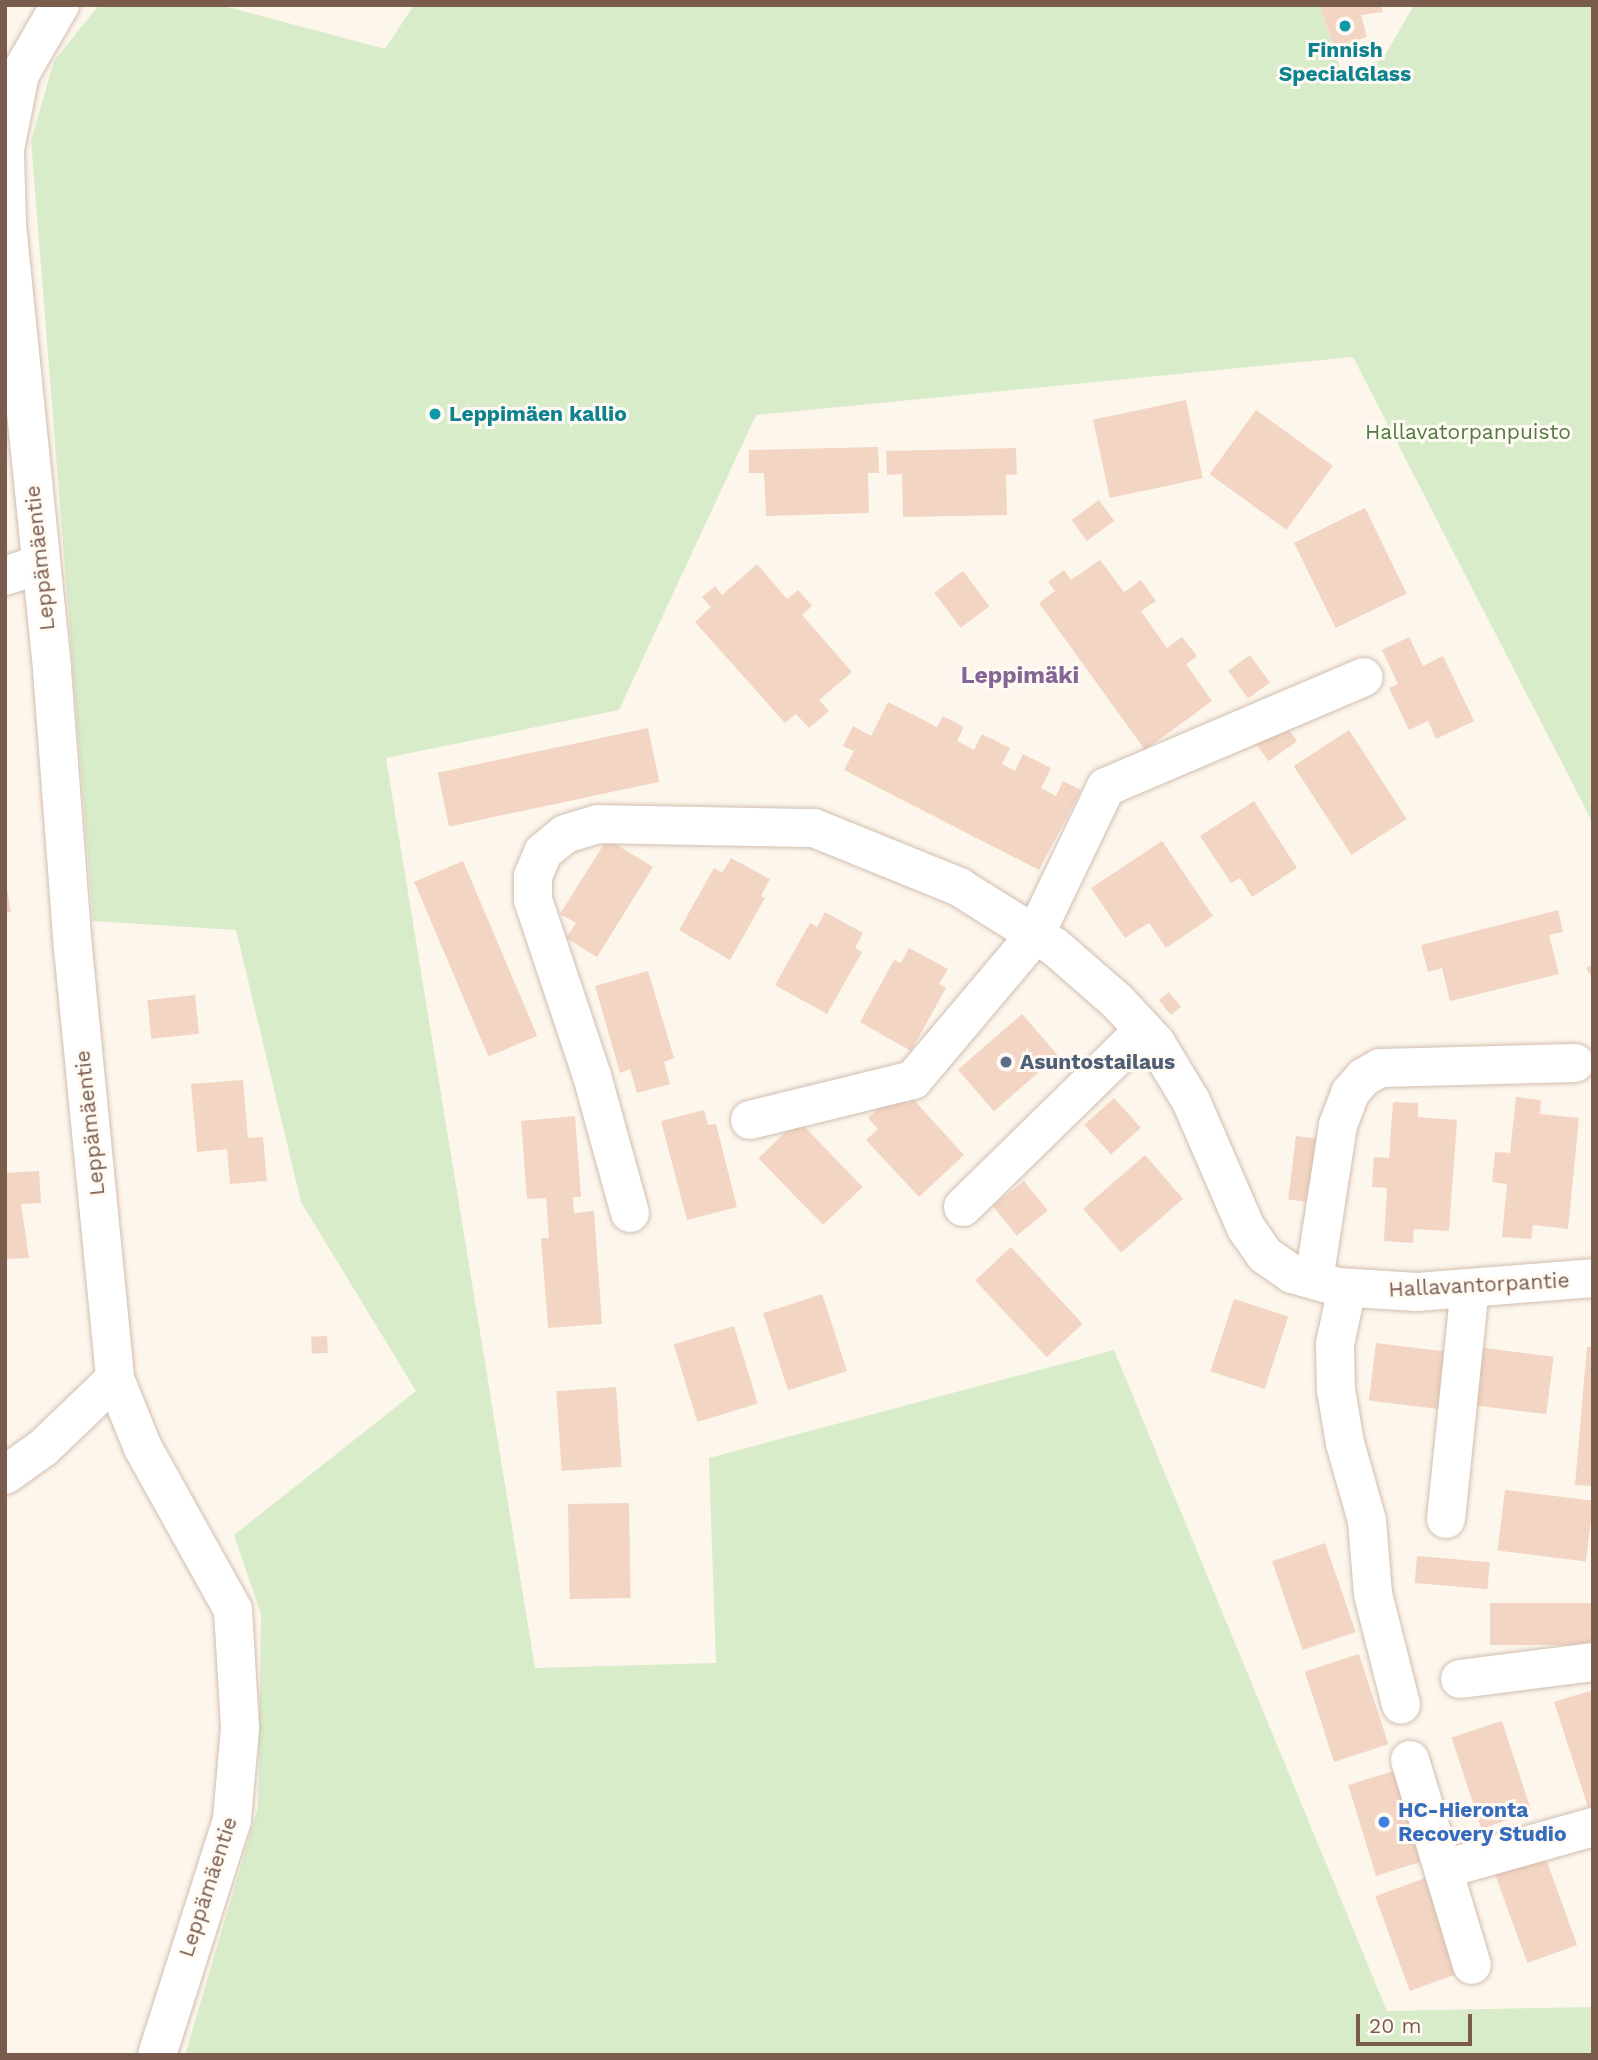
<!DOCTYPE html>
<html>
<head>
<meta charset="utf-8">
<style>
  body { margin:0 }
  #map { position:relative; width:1598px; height:2060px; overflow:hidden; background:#fdf6ec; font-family:"Work Sans",sans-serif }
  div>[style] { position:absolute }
  .green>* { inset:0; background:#d8ecc9 }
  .building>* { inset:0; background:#f3d5c3; transform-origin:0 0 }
  .roads { filter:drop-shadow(0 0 2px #d1beb0) drop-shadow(0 0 2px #d1beb0) }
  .minor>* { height:38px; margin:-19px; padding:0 19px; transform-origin:19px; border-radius:19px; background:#fff }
  .dots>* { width:19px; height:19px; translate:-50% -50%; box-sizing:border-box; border:4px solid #fffaf3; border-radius:50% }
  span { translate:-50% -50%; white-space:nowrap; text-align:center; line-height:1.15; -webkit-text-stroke:6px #fffaf3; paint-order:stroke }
  .culture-label { font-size:21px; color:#0d838f; font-weight:700 }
  .left { translate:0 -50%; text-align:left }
  .park-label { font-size:21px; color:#537a41 }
  .street-label { font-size:21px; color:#7a5c4d }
  .service-label { font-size:21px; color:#4e5e75; font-weight:700 }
  .shop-label { font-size:21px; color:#366cbe; font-weight:700 }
  .neighbourhood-label { font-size:23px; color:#846695; font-weight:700 }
  .frame { position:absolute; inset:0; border:7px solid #7a5c4d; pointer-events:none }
  .scale { position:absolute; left:1356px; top:2014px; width:116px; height:32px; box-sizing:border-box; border:4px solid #7a5c4d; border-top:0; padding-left:9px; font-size:21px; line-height:24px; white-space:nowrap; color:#7a5c4d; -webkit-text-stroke:5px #fffaf3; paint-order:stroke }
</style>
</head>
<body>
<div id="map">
  <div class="green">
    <i style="clip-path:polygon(99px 5px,220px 5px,385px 49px,414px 5px,1319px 5px,1342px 73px,1383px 59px,1414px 5px,1593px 5px,1593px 823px,1353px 357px,756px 415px,619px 710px,386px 758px,535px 1668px,716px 1663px,709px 1458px,1114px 1350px,1387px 2011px,1593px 2007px,1593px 2055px,185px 2055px,258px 1808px,261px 1614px,234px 1535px,416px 1391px,301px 1202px,236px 930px,93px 921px,31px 141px,54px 61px)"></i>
  </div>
  <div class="building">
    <i style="clip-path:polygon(1319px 5px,1381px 5px,1383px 12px,1361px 15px,1367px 37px,1334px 48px)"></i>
    <i style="left:1186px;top:400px;width:80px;height:95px;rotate:78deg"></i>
    <i style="left:1256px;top:410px;width:95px;height:79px;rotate:36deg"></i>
    <i style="clip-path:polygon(878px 447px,879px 473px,868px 473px,869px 513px,766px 516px,764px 473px,749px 473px,749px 450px)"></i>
    <i style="clip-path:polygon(1016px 448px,1017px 474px,1006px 475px,1007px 515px,903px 517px,902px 474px,887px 475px,886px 451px)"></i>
    <i style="left:1099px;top:500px;width:26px;height:34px;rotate:54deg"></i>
    <i style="left:1365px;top:508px;width:95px;height:79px;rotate:64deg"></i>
    <i style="clip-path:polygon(1100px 560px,1124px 592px,1141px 580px,1156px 601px,1141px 611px,1167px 648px,1182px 637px,1197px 656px,1186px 664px,1212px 701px,1145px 750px,1039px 603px,1055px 591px,1048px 582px,1064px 570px,1071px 580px)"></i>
    <i style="clip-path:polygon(757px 564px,787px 599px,798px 590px,812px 606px,802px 615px,852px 672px,819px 700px,829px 711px,809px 728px,796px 714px,785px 723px,695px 622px,711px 607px,702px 597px,715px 586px,722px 595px)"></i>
    <i style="left:963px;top:571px;width:44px;height:36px;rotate:53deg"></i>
    <i style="clip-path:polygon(1409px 637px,1423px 666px,1443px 656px,1474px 721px,1436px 739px,1428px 721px,1409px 730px,1389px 688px,1398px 684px,1382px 650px)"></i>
    <i style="left:1250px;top:655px;width:34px;height:27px;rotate:54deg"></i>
    <i style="clip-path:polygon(888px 702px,937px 727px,943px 716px,964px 727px,957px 741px,974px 750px,982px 734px,1010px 748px,1002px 764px,1015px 771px,1023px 754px,1051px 768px,1041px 788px,1056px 796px,1063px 781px,1081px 790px,1039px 870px,844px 770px,854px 751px,843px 746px,853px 726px,871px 736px)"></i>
    <i style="left:1285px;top:724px;width:21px;height:35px;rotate:55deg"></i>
    <i style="left:648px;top:728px;width:55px;height:215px;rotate:78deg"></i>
    <i style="left:1349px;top:730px;width:106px;height:66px;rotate:57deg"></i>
    <i style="clip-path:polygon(1254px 801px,1297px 868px,1252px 897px,1240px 878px,1231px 883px,1200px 836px)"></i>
    <i style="clip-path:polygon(607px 839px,653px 867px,597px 957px,566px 938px,576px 923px,560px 914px)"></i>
    <i style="clip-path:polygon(1162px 841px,1213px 916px,1166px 948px,1149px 923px,1125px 938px,1091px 888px)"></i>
    <i style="clip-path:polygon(731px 858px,770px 879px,761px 896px,765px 898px,730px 960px,679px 930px,714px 868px,722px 873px)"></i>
    <i style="left:463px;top:861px;width:190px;height:53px;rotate:67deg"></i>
    <i style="clip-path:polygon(5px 877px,11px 912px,5px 913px)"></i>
    <i style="clip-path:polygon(1558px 910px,1563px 932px,1549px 935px,1559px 974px,1450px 1001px,1442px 968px,1428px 972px,1421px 945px)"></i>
    <i style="clip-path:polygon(825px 912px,863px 933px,855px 948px,862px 952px,827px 1014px,775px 985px,810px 923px,817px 927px)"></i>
    <i style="clip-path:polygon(909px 948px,948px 969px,939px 984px,946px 988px,911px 1051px,860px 1022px,894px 960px,901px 963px)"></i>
    <i style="clip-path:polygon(1593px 964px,1593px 979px,1586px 968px)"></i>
    <i style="clip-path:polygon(648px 971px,674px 1058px,664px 1062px,670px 1084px,637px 1093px,630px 1069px,620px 1073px,595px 986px)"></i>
    <i style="left:1169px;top:992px;width:19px;height:13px;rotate:51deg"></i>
    <i style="left:195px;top:995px;width:39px;height:48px;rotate:84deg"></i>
    <i style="left:1022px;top:1014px;width:55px;height:85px;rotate:49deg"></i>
    <i style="clip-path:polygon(243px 1080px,248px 1138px,263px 1137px,267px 1181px,230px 1184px,227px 1149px,197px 1152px,191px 1084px)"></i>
    <i style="clip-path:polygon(896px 1092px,907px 1104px,913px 1099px,964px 1155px,919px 1197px,866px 1140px,878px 1129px,868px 1118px)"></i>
    <i style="clip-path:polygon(1516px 1097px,1541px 1100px,1540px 1114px,1579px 1118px,1568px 1229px,1533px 1225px,1531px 1239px,1502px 1237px,1507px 1184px,1492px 1182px,1495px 1152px,1510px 1153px)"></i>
    <i style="left:1114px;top:1098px;width:40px;height:40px;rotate:48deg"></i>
    <i style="clip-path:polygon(1393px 1102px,1418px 1103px,1418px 1117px,1457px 1120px,1449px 1231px,1414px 1229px,1413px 1243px,1384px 1241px,1387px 1188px,1372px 1187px,1374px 1157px,1389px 1158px)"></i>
    <i style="clip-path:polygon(704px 1110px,708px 1125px,716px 1124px,737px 1207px,687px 1220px,661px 1121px)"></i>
    <i style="clip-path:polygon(575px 1116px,581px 1197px,573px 1197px,574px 1213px,594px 1211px,602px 1324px,548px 1328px,541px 1238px,549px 1238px,546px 1198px,527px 1199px,521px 1121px)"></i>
    <i style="left:798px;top:1120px;width:93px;height:55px;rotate:46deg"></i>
    <i style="left:1296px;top:1136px;width:26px;height:64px;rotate:7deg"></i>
    <i style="left:1145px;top:1155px;width:58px;height:82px;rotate:49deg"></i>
    <i style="clip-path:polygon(39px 1171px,41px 1203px,21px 1204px,29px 1258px,5px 1259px,5px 1173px)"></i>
    <i style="left:1024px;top:1181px;width:38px;height:40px;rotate:51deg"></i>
    <i style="left:1011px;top:1247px;width:105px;height:49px;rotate:47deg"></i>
    <i style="left:822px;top:1294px;width:81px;height:62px;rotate:72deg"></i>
    <i style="left:1234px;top:1299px;width:57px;height:76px;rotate:18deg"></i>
    <i style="left:734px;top:1326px;width:81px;height:63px;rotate:73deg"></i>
    <i style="left:327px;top:1336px;width:17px;height:16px;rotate:87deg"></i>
    <i style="left:1376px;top:1343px;width:78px;height:58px;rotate:7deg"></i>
    <i style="left:1475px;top:1347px;width:79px;height:58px;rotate:7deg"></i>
    <i style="clip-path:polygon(1587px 1347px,1593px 1347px,1593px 1486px,1575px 1485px)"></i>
    <i style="left:616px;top:1387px;width:80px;height:60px;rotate:86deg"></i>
    <i style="left:1505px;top:1490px;width:89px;height:61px;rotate:7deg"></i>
    <i style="left:629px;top:1503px;width:95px;height:61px;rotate:89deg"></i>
    <i style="left:1325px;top:1543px;width:94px;height:56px;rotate:71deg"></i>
    <i style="left:1417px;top:1556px;width:73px;height:27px;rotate:5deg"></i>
    <i style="left:1593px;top:1603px;width:42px;height:103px;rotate:90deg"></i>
    <i style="left:1359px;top:1654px;width:95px;height:57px;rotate:72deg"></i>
    <i style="clip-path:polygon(1593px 1690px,1593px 1806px,1588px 1807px,1554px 1702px)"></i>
    <i style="left:1502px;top:1721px;width:96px;height:53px;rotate:72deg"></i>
    <i style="left:1397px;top:1770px;width:95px;height:51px;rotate:73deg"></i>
    <i style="left:1543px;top:1851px;width:100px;height:53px;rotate:70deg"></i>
    <i style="left:1425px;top:1878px;width:101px;height:53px;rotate:70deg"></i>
  </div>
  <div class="roads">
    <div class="minor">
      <i style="left:5px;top:149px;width:76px;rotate:-78.7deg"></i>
      <i style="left:20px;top:74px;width:80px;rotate:-59.9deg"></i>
      <i style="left:5px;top:153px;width:72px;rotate:88.4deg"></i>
      <i style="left:7px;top:225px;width:447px;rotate:84.2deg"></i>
      <i style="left:52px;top:670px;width:279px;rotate:85.7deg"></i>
      <i style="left:73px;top:948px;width:433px;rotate:84.4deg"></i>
      <i style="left:115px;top:1379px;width:74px;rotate:67.9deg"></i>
      <i style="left:143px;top:1448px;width:185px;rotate:60.9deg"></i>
      <i style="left:233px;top:1610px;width:118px;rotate:86.6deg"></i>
      <i style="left:240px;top:1728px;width:92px;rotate:95deg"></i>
      <i style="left:232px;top:1820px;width:247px;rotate:107.7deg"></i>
      <i style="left:5px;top:576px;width:36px;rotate:-19deg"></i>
      <i style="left:750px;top:1120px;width:168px;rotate:-13.8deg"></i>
      <i style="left:913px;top:1080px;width:189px;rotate:-49.9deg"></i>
      <i style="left:1035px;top:935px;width:164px;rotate:-64.4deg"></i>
      <i style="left:1106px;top:787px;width:280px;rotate:-23.1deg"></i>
      <i style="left:963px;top:1207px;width:253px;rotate:-44.4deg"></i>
      <i style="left:630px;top:1213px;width:142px;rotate:-105.5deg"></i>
      <i style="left:592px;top:1076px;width:186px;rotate:-108.5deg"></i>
      <i style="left:533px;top:900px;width:24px;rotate:-90deg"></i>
      <i style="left:533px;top:876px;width:26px;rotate:-67deg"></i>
      <i style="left:543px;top:852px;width:28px;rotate:-39deg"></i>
      <i style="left:565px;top:834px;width:34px;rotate:-17deg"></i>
      <i style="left:598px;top:824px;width:216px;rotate:1.1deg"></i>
      <i style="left:814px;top:828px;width:157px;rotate:22.1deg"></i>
      <i style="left:959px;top:887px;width:113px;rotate:32deg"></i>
      <i style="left:1055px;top:947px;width:82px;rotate:41.1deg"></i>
      <i style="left:1117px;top:1001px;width:57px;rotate:47.1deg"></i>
      <i style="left:1156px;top:1043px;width:68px;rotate:58.9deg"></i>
      <i style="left:1191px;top:1101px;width:138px;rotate:66.6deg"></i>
      <i style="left:1246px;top:1228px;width:33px;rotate:55deg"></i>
      <i style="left:1265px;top:1255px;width:33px;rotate:35deg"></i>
      <i style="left:1292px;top:1274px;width:48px;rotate:15.8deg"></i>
      <i style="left:1338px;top:1287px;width:79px;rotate:3.6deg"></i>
      <i style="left:1417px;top:1292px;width:177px;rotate:-4.5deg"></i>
      <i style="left:1314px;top:1280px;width:157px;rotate:-81.2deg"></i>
      <i style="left:1338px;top:1125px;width:34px;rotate:-69deg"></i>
      <i style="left:1350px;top:1093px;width:21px;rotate:-49deg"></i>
      <i style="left:1364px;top:1077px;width:18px;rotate:-29deg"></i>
      <i style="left:1380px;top:1068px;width:195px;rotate:-1.5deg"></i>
      <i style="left:1347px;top:1288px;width:57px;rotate:102.1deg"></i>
      <i style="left:1335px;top:1344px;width:46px;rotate:88.8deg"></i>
      <i style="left:1336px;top:1390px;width:54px;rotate:80.4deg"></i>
      <i style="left:1345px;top:1443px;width:81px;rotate:74.2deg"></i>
      <i style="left:1367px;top:1521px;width:73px;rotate:85.3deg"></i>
      <i style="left:1373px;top:1594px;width:114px;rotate:75.8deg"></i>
      <i style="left:5px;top:1475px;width:47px;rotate:-35.4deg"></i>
      <i style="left:43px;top:1448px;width:100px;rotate:-43.8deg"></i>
      <i style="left:1446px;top:1519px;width:232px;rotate:-84.1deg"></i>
      <i style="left:1460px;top:1679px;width:134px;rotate:-7.3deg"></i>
      <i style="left:1410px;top:1760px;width:214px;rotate:73.2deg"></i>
      <i style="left:1444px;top:1869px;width:155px;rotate:-15.7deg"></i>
    </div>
  </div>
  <div class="dots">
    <i style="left:1345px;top:26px;background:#0f9aa8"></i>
    <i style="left:435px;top:414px;background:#0f9aa8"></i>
    <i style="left:1006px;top:1062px;background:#5c6f8a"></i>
    <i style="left:1384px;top:1822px;background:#3f7fe0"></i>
  </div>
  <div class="culture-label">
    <span style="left:1345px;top:62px">Finnish<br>SpecialGlass</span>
    <span class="left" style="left:449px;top:414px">Leppimäen kallio</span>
  </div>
  <div class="park-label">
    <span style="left:1468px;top:432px">Hallavatorpanpuisto</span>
  </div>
  <div class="street-label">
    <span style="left:40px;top:558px;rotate:-96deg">Leppämäentie</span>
    <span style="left:90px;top:1123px;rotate:-96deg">Leppämäentie</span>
    <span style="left:1479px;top:1285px;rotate:-3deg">Hallavantorpantie</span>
    <span style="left:208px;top:1887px;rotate:-72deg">Leppämäentie</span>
  </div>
  <div class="service-label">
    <span class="left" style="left:1020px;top:1062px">Asuntostailaus</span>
  </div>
  <div class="shop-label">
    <span class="left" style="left:1398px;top:1822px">HC-Hieronta<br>Recovery Studio</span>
  </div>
  <div class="neighbourhood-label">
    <span style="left:1020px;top:676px">Leppimäki</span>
  </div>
  <div class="frame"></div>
  <div class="scale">20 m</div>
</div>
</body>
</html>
